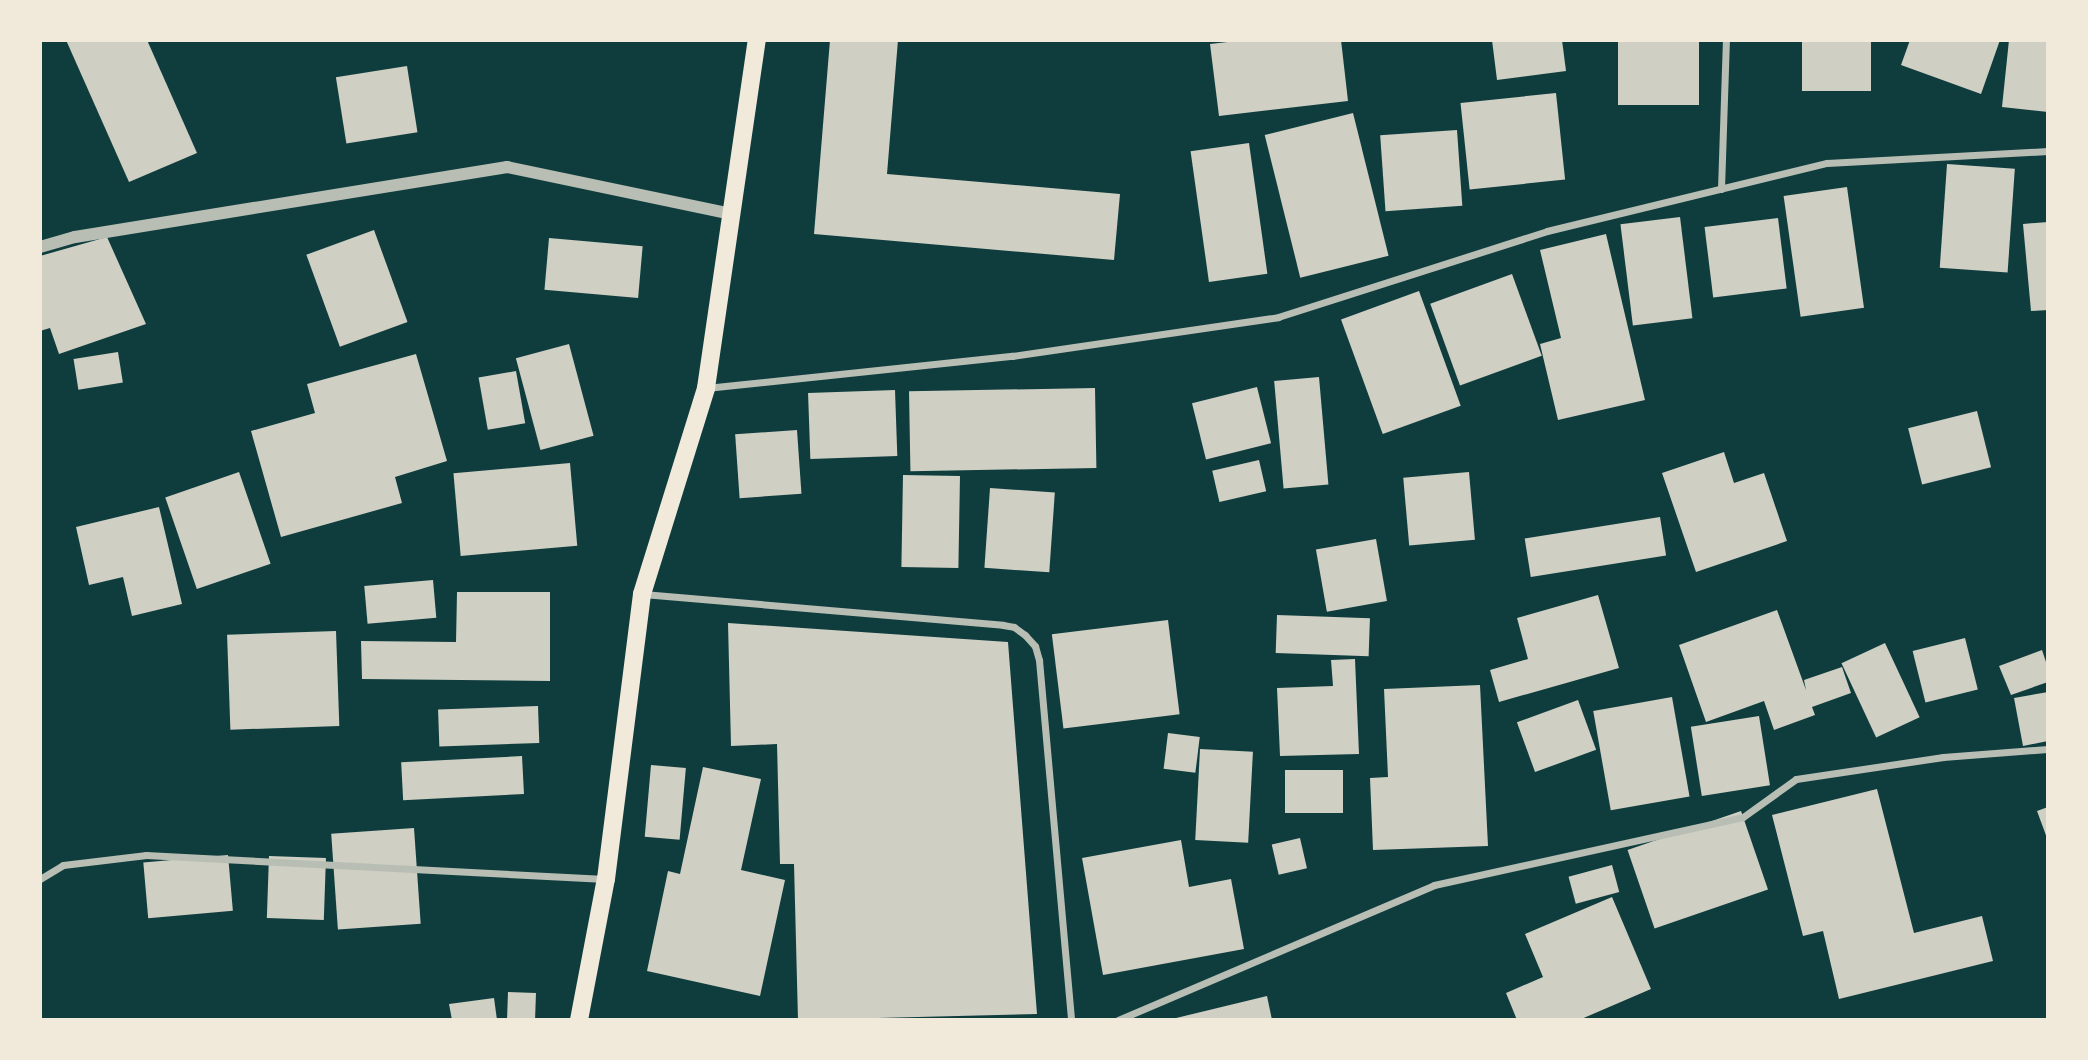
<!DOCTYPE html>
<html>
<head>
<meta charset="utf-8">
<style>
  body { margin:0 }
  #map { position:relative; width:2088px; height:1060px; overflow:hidden; background:#0f3d3e; font-family:Poppins,sans-serif }
  div>[style] { position:absolute }
  .building>* { inset:0; background:#cfcfc3; transform-origin:0 0 }
  .minor>* { height:7px; margin:-3.5px; padding:0 3.5px; transform-origin:3.5px; border-radius:3.5px; background:#b8beb3 }
  .tertiary>* { height:12px; margin:-6px; padding:0 6px; transform-origin:6px; border-radius:6px; background:#b8beb3 }
  .primary>* { height:18px; margin:-9px; padding:0 9px; transform-origin:9px; border-radius:9px; background:#f1e9da }
  span { translate:-50% -50%; white-space:nowrap; text-align:center; line-height:1.15; -webkit-text-stroke:7px #f1e9da; paint-order:stroke }
  .frame { position:absolute; inset:0; border:42px solid #f1e9da; pointer-events:none }
</style>
</head>
<body>
<div id="map">
  <div class="building">
    <i style="clip-path:polygon(66px 40px,147px 40px,197px 153px,129px 182px)"></i>
    <i style="clip-path:polygon(830px 40px,898px 40px,887px 174px,1120px 194px,1114px 260px,814px 234px)"></i>
    <i style="clip-path:polygon(1245px 40px,1341px 40px,1348px 101px,1219px 116px,1210px 44px)"></i>
    <i style="clip-path:polygon(1492px 40px,1562px 40px,1566px 71px,1497px 80px)"></i>
    <i style="left:1618px;top:40px;width:81px;height:65px"></i>
    <i style="left:1802px;top:40px;width:69px;height:51px"></i>
    <i style="clip-path:polygon(1910px 40px,2000px 40px,1981px 94px,1901px 65px)"></i>
    <i style="clip-path:polygon(2009px 40px,2048px 40px,2048px 112px,2002px 107px)"></i>
    <i style="left:407px;top:66px;width:67px;height:72px;rotate:81deg"></i>
    <i style="left:1556px;top:93px;width:87px;height:96px;rotate:84deg"></i>
    <i style="left:1353px;top:113px;width:147px;height:91px;rotate:76deg"></i>
    <i style="left:1457px;top:130px;width:76px;height:77px;rotate:86deg"></i>
    <i style="left:1249px;top:143px;width:132px;height:59px;rotate:82deg"></i>
    <i style="left:1947px;top:164px;width:68px;height:104px;rotate:4deg"></i>
    <i style="left:1847px;top:187px;width:122px;height:64px;rotate:82deg"></i>
    <i style="left:1680px;top:217px;width:102px;height:60px;rotate:83deg"></i>
    <i style="left:1778px;top:218px;width:71px;height:74px;rotate:83deg"></i>
    <i style="clip-path:polygon(2048px 222px,2048px 310px,2031px 311px,2023px 224px)"></i>
    <i style="left:374px;top:230px;width:98px;height:72px;rotate:70deg"></i>
    <i style="clip-path:polygon(1606px 234px,1645px 400px,1558px 420px,1540px 344px,1561px 338px,1540px 250px)"></i>
    <i style="clip-path:polygon(107px 237px,146px 324px,59px 354px,50px 328px,40px 331px,40px 256px)"></i>
    <i style="left:549px;top:238px;width:94px;height:52px;rotate:5deg"></i>
    <i style="left:1512px;top:274px;width:87px;height:87px;rotate:70deg"></i>
    <i style="left:1419px;top:291px;width:122px;height:83px;rotate:70deg"></i>
    <i style="left:569px;top:344px;width:95px;height:55px;rotate:75deg"></i>
    <i style="left:118px;top:352px;width:31px;height:45px;rotate:81deg"></i>
    <i style="clip-path:polygon(416px 354px,447px 461px,395px 477px,402px 503px,281px 537px,251px 431px,315px 413px,307px 384px)"></i>
    <i style="left:516px;top:371px;width:53px;height:38px;rotate:80deg"></i>
    <i style="left:1319px;top:377px;width:108px;height:45px;rotate:85deg"></i>
    <i style="left:1257px;top:387px;width:58px;height:67px;rotate:76deg"></i>
    <i style="left:1095px;top:388px;width:80px;height:186px;rotate:89deg"></i>
    <i style="left:895px;top:390px;width:66px;height:87px;rotate:88deg"></i>
    <i style="left:1977px;top:411px;width:58px;height:71px;rotate:76deg"></i>
    <i style="left:797px;top:430px;width:64px;height:62px;rotate:86deg"></i>
    <i style="clip-path:polygon(1724px 452px,1734px 483px,1764px 473px,1787px 541px,1696px 572px,1662px 473px)"></i>
    <i style="left:1259px;top:460px;width:32px;height:48px;rotate:77deg"></i>
    <i style="left:570px;top:463px;width:83px;height:117px;rotate:85deg"></i>
    <i style="left:239px;top:472px;width:97px;height:78px;rotate:71deg"></i>
    <i style="left:1469px;top:472px;width:68px;height:66px;rotate:85deg"></i>
    <i style="left:903px;top:475px;width:57px;height:92px;rotate:1deg"></i>
    <i style="left:990px;top:488px;width:65px;height:80px;rotate:4deg"></i>
    <i style="clip-path:polygon(159px 507px,182px 604px,132px 616px,123px 577px,89px 585px,76px 527px)"></i>
    <i style="left:1660px;top:517px;width:39px;height:137px;rotate:81deg"></i>
    <i style="left:1376px;top:539px;width:63px;height:61px;rotate:80deg"></i>
    <i style="left:433px;top:580px;width:38px;height:69px;rotate:85deg"></i>
    <i style="clip-path:polygon(457px 592px,550px 592px,550px 681px,362px 679px,361px 641px,456px 642px)"></i>
    <i style="clip-path:polygon(1598px 595px,1619px 668px,1499px 702px,1490px 670px,1528px 659px,1517px 618px)"></i>
    <i style="clip-path:polygon(1777px 610px,1806px 690px,1804px 680px,1842px 667px,1851px 693px,1812px 707px,1815px 715px,1774px 730px,1764px 701px,1706px 722px,1679px 645px)"></i>
    <i style="left:1277px;top:615px;width:93px;height:38px;rotate:2deg"></i>
    <i style="left:1168px;top:620px;width:95px;height:117px;rotate:83deg"></i>
    <i style="clip-path:polygon(728px 623px,1008px 642px,1037px 1014px,798px 1020px,794px 864px,780px 864px,777px 744px,731px 746px)"></i>
    <i style="left:336px;top:631px;width:95px;height:109px;rotate:88deg"></i>
    <i style="left:1965px;top:638px;width:53px;height:54px;rotate:76deg"></i>
    <i style="left:1885px;top:643px;width:82px;height:48px;rotate:65deg"></i>
    <i style="clip-path:polygon(2042px 650px,2048px 668px,2048px 682px,2011px 695px,1999px 666px)"></i>
    <i style="clip-path:polygon(1355px 659px,1359px 754px,1280px 756px,1277px 688px,1333px 686px,1331px 660px)"></i>
    <i style="clip-path:polygon(1480px 685px,1488px 846px,1373px 850px,1370px 778px,1388px 777px,1384px 689px)"></i>
    <i style="clip-path:polygon(2048px 692px,2048px 741px,2023px 746px,2014px 698px)"></i>
    <i style="left:1672px;top:697px;width:101px;height:80px;rotate:80deg"></i>
    <i style="left:1578px;top:700px;width:53px;height:65px;rotate:70deg"></i>
    <i style="left:538px;top:706px;width:37px;height:100px;rotate:88deg"></i>
    <i style="left:1759px;top:716px;width:70px;height:69px;rotate:81deg"></i>
    <i style="left:1168px;top:733px;width:32px;height:36px;rotate:7deg"></i>
    <i style="left:1200px;top:749px;width:53px;height:91px;rotate:3deg"></i>
    <i style="left:522px;top:756px;width:38px;height:121px;rotate:87deg"></i>
    <i style="left:651px;top:765px;width:35px;height:72px;rotate:5deg"></i>
    <i style="clip-path:polygon(703px 767px,761px 779px,741px 870px,785px 880px,760px 996px,647px 971px,668px 871px,680px 874px)"></i>
    <i style="left:1285px;top:770px;width:58px;height:43px"></i>
    <i style="clip-path:polygon(1877px 789px,1914px 933px,1982px 916px,1993px 961px,1839px 999px,1823px 931px,1803px 936px,1772px 815px)"></i>
    <i style="clip-path:polygon(2048px 807px,2048px 838px,2047px 838px,2037px 811px)"></i>
    <i style="left:1741px;top:811px;width:83px;height:120px;rotate:71deg"></i>
    <i style="left:414px;top:828px;width:96px;height:83px;rotate:86deg"></i>
    <i style="left:1300px;top:838px;width:31px;height:29px;rotate:77deg"></i>
    <i style="clip-path:polygon(1181px 840px,1189px 887px,1231px 879px,1244px 949px,1103px 975px,1082px 858px)"></i>
    <i style="left:228px;top:855px;width:56px;height:85px;rotate:85deg"></i>
    <i style="left:269px;top:856px;width:57px;height:62px;rotate:2deg"></i>
    <i style="left:1612px;top:865px;width:28px;height:45px;rotate:75deg"></i>
    <i style="clip-path:polygon(1612px 897px,1651px 989px,1579px 1020px,1517px 1020px,1506px 993px,1543px 977px,1525px 934px)"></i>
    <i style="left:508px;top:992px;width:28px;height:28px;rotate:2deg"></i>
    <i style="clip-path:polygon(1267px 996px,1272px 1020px,1172px 1020px,1172px 1019px)"></i>
    <i style="clip-path:polygon(494px 998px,497px 1020px,452px 1020px,449px 1004px)"></i>
  </div>
  <div class="minor">
    <i style="left:1721px;top:189px;width:149px;rotate:-88.1deg"></i>
    <i style="left:706px;top:388px;width:308px;rotate:-6deg"></i>
    <i style="left:1012px;top:356px;width:269px;rotate:-8.3deg"></i>
    <i style="left:1278px;top:317px;width:282px;rotate:-17.7deg"></i>
    <i style="left:1547px;top:231px;width:288px;rotate:-13.7deg"></i>
    <i style="left:1827px;top:163px;width:221px;rotate:-3.1deg"></i>
    <i style="left:643px;top:594px;width:361px;rotate:4.9deg"></i>
    <i style="left:1003px;top:625px;width:11px;rotate:10deg"></i>
    <i style="left:1014px;top:627px;width:14px;rotate:36deg"></i>
    <i style="left:1025px;top:635px;width:15px;rotate:48deg"></i>
    <i style="left:1035px;top:646px;width:15px;rotate:74deg"></i>
    <i style="left:1039px;top:660px;width:361px;rotate:84.9deg"></i>
    <i style="left:40px;top:879px;width:27px;rotate:-31deg"></i>
    <i style="left:63px;top:865px;width:84px;rotate:-6.9deg"></i>
    <i style="left:146px;top:855px;width:460px;rotate:3deg"></i>
    <i style="left:1118px;top:1020px;width:344px;rotate:-23.1deg"></i>
    <i style="left:1434px;top:885px;width:316px;rotate:-12.4deg"></i>
    <i style="left:1743px;top:817px;width:65px;rotate:-35.6deg"></i>
    <i style="left:1796px;top:779px;width:149px;rotate:-8.5deg"></i>
    <i style="left:1943px;top:757px;width:105px;rotate:-4.4deg"></i>
  </div>
  <div class="tertiary">
    <i style="left:40px;top:247px;width:36px;rotate:-16deg"></i>
    <i style="left:75px;top:237px;width:438px;rotate:-9.2deg"></i>
    <i style="left:507px;top:167px;width:230px;rotate:11.8deg"></i>
  </div>
  <div class="primary">
    <i style="left:579px;top:1020px;width:144px;rotate:-79.2deg"></i>
    <i style="left:606px;top:879px;width:287px;rotate:-82.8deg"></i>
    <i style="left:642px;top:594px;width:216px;rotate:-72.7deg"></i>
    <i style="left:706px;top:388px;width:352px;rotate:-81.7deg"></i>
  </div>
  <div class="frame"></div>
</div>
</body>
</html>
